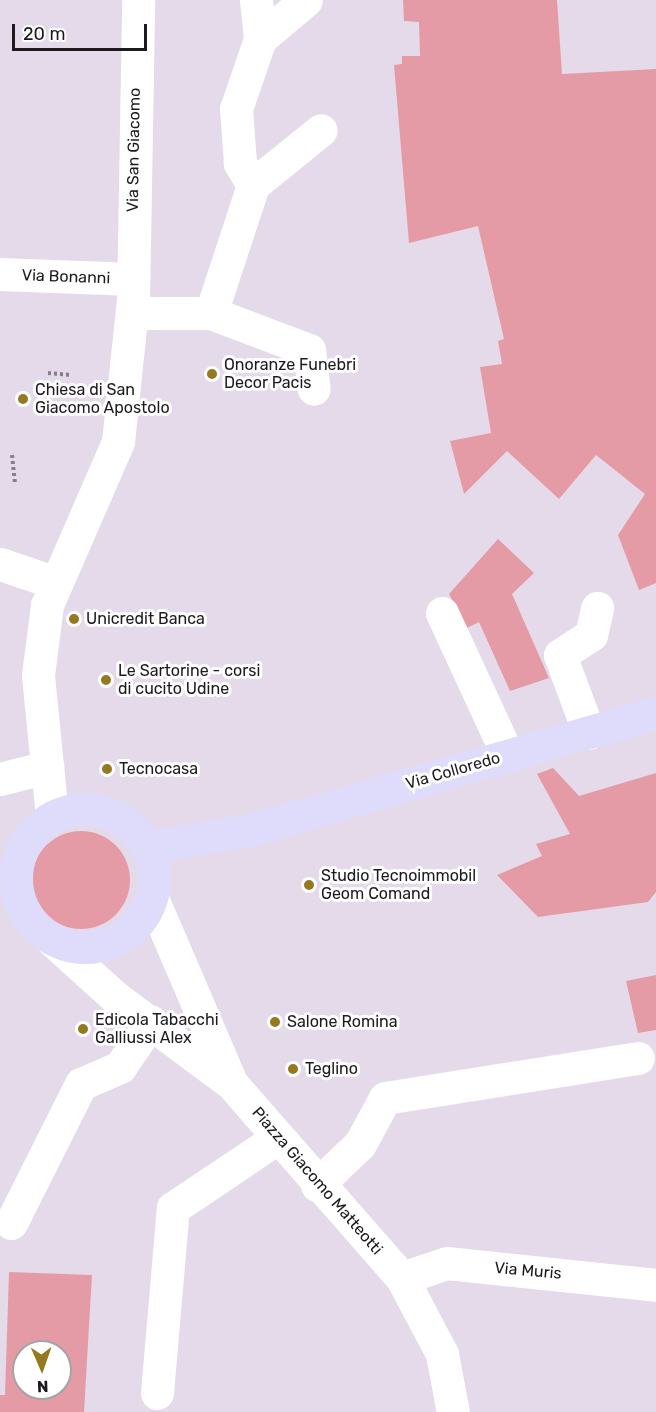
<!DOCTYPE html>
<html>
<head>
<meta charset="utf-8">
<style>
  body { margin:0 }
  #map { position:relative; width:656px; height:1412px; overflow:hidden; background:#e5dae9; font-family:Rubik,sans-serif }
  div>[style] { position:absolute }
  .green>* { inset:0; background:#e59ba5 }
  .round { border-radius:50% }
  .path>* { height:4px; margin-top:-2px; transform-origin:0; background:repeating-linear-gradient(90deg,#867f89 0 3px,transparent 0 6px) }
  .minor>* { height:33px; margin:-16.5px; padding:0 16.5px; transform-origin:16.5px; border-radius:16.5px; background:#fff }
  .major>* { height:33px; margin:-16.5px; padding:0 16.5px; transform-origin:16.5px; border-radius:16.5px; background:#dfdcfb }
  .major>.ring { margin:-16.5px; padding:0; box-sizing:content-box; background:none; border:33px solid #dfdcfb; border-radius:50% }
  .dots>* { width:16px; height:16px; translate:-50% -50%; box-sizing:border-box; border:3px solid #fff; border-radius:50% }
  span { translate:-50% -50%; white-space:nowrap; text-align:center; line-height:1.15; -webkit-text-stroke:6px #fff; paint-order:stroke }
  .street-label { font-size:16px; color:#1d191e }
  .poi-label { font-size:16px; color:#1d191e }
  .left { translate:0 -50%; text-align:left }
  .north { position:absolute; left:12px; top:1340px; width:60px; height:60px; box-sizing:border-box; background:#fff; border:2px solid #a5a3a5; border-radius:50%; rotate:178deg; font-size:16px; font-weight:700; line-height:24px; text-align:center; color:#1d191e }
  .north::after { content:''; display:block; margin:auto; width:21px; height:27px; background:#947921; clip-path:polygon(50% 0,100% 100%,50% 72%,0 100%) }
  .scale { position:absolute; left:12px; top:24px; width:135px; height:27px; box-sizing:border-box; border:3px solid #1d191e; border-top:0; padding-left:8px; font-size:18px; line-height:21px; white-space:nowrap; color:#1d191e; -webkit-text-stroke:4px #fff; paint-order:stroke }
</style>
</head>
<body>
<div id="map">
  <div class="green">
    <i style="clip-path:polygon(403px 0,557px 0,562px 74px,656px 69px,656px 583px,639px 590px,618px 535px,645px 494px,596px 455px,559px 499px,507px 451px,464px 494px,450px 441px,491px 433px,480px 367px,502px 364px,498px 341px,504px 339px,478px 226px,409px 243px,394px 65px,402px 64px,402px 56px,420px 56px,419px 22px,404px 21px)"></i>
    <i style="clip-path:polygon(498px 539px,534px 573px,512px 594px,549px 678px,510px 691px,479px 622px,467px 628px,449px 594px)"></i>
    <i style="clip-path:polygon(553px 768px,579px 796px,656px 773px,656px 892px,648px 902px,538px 917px,497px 875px,542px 856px,536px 844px,570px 834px,537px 774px)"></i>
    <i class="round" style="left:32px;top:831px;width:98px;height:98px"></i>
    <i style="clip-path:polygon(656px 975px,656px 1030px,638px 1033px,626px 981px)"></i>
    <i style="clip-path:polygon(evenodd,9px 1272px,92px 1275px,84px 1412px,0 1412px,0 1395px,5px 1395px,9px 1272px,24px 1352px,60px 1352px,60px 1388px,24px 1388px,24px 1352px)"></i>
  </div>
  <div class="path">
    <i style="left:48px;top:373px;width:23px;rotate:5deg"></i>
    <i style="left:12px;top:455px;width:30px;rotate:84deg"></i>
  </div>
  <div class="minor">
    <i style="left:256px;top:0;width:39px;rotate:84deg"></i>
    <i style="left:253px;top:185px;width:87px;rotate:-39deg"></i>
    <i style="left:0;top:274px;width:133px;rotate:2.2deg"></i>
    <i style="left:132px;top:313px;width:79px"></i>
    <i style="left:211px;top:313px;width:135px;rotate:-71.8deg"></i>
    <i style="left:253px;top:185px;width:26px;rotate:-121deg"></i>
    <i style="left:240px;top:163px;width:54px;rotate:-94.2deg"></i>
    <i style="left:236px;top:109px;width:74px;rotate:-71.1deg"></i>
    <i style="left:260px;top:39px;width:60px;rotate:-40.3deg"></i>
    <i style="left:211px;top:313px;width:105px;rotate:20.7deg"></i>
    <i style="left:309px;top:350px;width:39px;rotate:83deg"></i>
    <i style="left:0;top:564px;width:59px;rotate:18.7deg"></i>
    <i style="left:442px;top:613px;width:157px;rotate:65.2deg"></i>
    <i style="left:589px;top:733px;width:83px;rotate:-110.4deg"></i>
    <i style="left:560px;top:655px;width:37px;rotate:-33deg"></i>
    <i style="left:591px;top:635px;width:28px;rotate:-77deg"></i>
    <i style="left:0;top:779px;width:49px;rotate:-14.3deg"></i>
    <i style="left:52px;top:816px;width:142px;rotate:-95.7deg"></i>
    <i style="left:38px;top:675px;width:71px;rotate:-82.7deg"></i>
    <i style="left:47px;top:605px;width:178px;rotate:-66.5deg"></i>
    <i style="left:118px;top:442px;width:143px;rotate:-84deg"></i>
    <i style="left:133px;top:300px;width:300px;rotate:-89deg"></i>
    <i style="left:152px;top:898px;width:198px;rotate:66.8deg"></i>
    <i style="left:52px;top:940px;width:85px;rotate:42.1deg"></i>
    <i style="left:115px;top:997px;width:146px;rotate:36.6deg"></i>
    <i style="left:232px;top:1084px;width:258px;rotate:48.8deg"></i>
    <i style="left:402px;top:1278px;width:86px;rotate:62.2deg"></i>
    <i style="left:442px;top:1354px;width:59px;rotate:79.3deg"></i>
    <i style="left:317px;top:1185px;width:59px;rotate:-43.6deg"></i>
    <i style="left:360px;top:1144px;width:52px;rotate:-61.5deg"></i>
    <i style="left:385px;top:1098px;width:256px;rotate:-9deg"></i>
    <i style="left:11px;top:1223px;width:156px;rotate:-63.3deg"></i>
    <i style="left:81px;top:1084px;width:43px;rotate:-23.6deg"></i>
    <i style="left:120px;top:1067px;width:55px;rotate:-55.4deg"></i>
    <i style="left:402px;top:1278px;width:47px;rotate:-18.4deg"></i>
    <i style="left:447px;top:1263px;width:210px;rotate:6deg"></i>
    <i style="left:157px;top:1393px;width:186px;rotate:-85.1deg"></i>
    <i style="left:173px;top:1208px;width:125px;rotate:-33.9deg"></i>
  </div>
  <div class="major">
    <i class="ring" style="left:16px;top:809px;width:105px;height:105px"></i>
    <i style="left:147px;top:847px;width:104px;rotate:-9.4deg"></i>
    <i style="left:250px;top:830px;width:423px;rotate:-16.1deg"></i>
  </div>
  <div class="dots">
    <i style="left:212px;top:374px;background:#947921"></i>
    <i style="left:23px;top:399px;background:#947921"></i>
    <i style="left:74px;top:619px;background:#947921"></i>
    <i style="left:106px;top:680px;background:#947921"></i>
    <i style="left:107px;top:769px;background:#947921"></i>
    <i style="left:309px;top:885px;background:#947921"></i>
    <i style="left:275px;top:1022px;background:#947921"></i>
    <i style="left:83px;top:1029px;background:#947921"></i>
    <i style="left:293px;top:1069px;background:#947921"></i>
  </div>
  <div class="street-label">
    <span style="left:134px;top:150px;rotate:-89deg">Via San Giacomo</span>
    <span style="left:66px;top:277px;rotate:2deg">Via Bonanni</span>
    <span style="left:453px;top:771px;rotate:-16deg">Via Colloredo</span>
    <span style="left:317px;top:1181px;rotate:49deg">Piazza Giacomo Matteotti</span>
    <span style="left:528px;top:1271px;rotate:5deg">Via Muris</span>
  </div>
  <div class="poi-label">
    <span class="left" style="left:224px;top:374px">Onoranze Funebri<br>Decor Pacis</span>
    <span class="left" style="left:35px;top:399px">Chiesa di San<br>Giacomo Apostolo</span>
    <span class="left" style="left:86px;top:619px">Unicredit Banca</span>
    <span class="left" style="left:118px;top:680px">Le Sartorine - corsi<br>di cucito Udine</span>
    <span class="left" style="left:119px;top:769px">Tecnocasa</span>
    <span class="left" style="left:321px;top:885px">Studio Tecnoimmobil<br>Geom Comand</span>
    <span class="left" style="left:95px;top:1029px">Edicola Tabacchi<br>Galliussi Alex</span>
    <span class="left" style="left:287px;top:1022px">Salone Romina</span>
    <span class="left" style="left:305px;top:1069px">Teglino</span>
  </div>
  <div class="north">N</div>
  <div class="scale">20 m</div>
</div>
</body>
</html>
